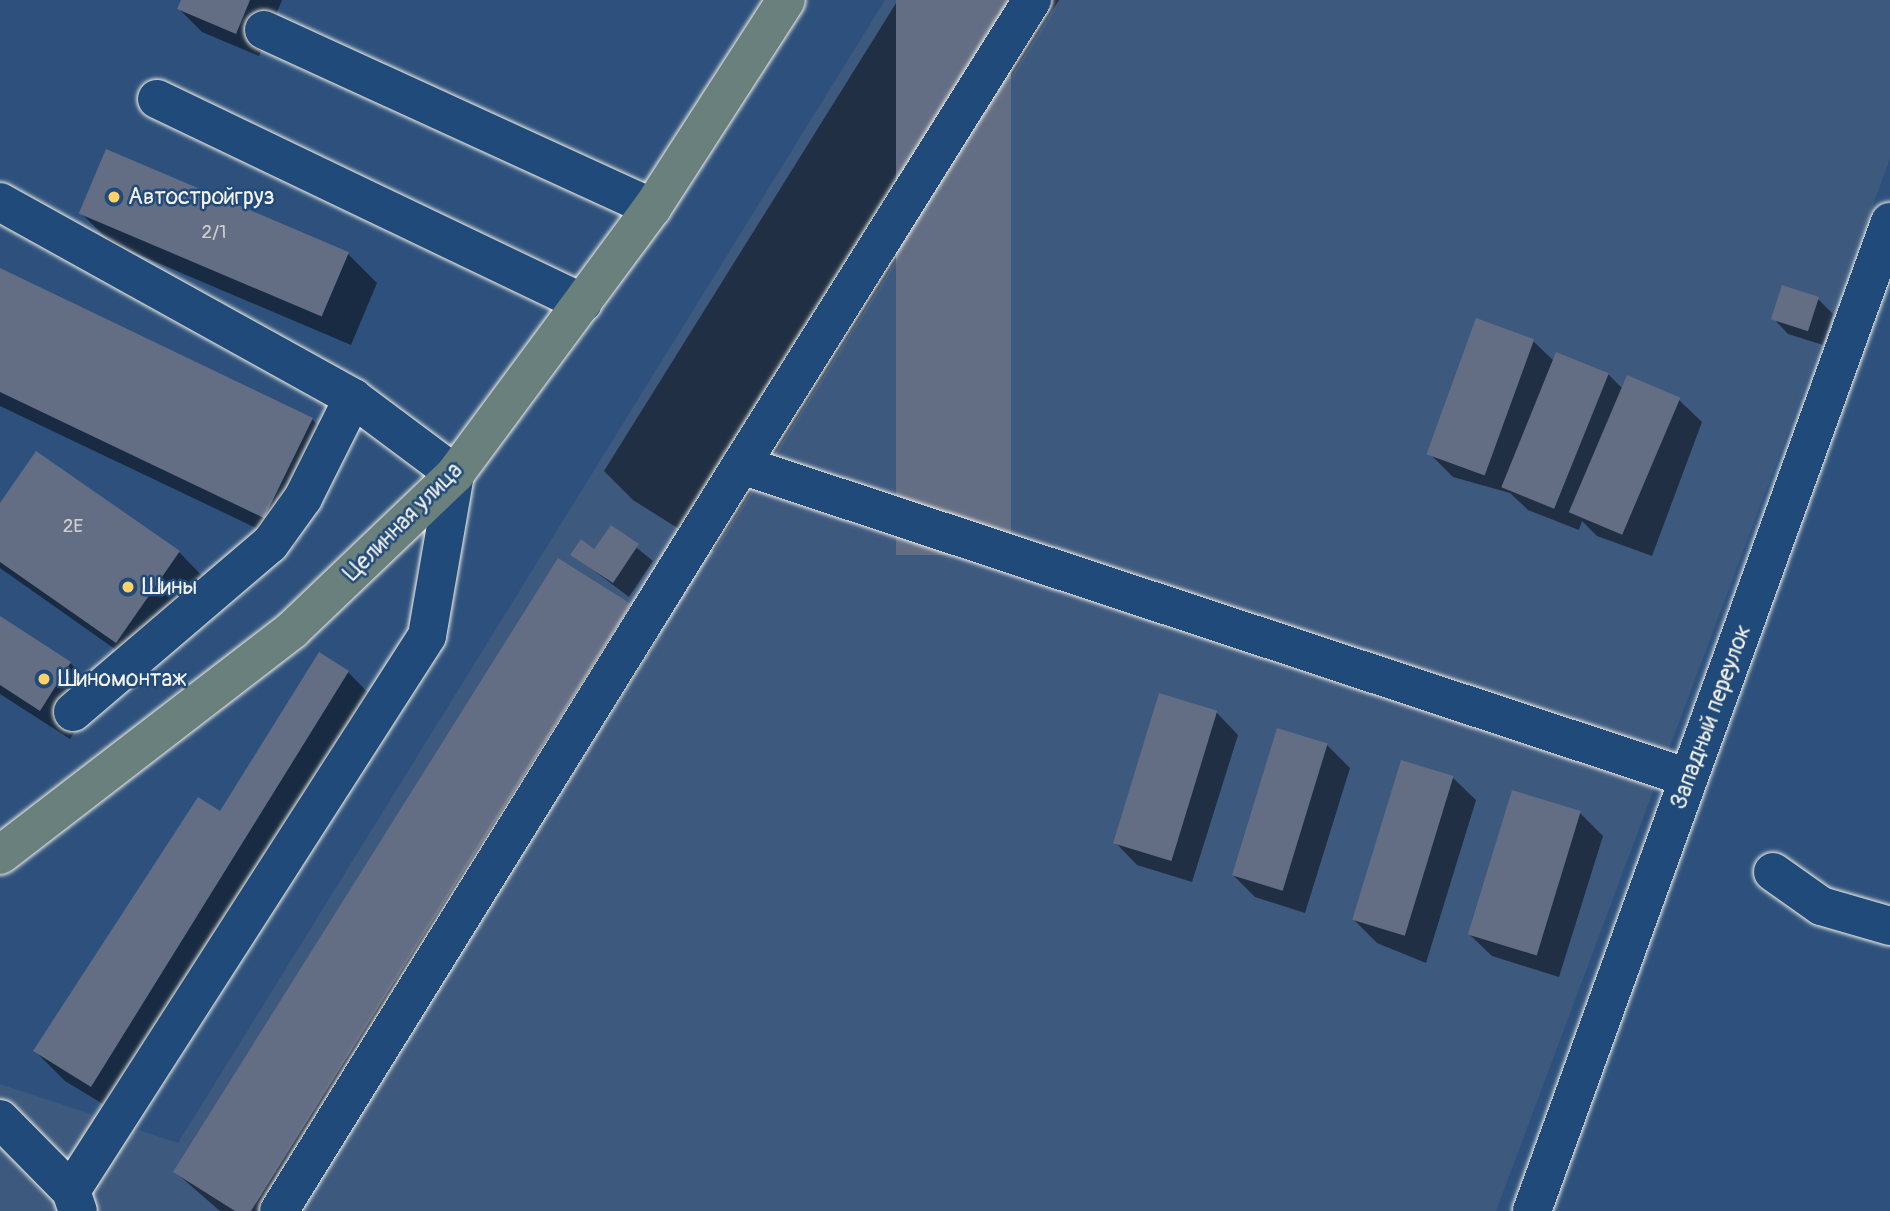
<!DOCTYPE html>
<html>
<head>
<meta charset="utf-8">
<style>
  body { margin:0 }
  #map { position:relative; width:1890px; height:1211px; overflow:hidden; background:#2d517c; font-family:Pangolin,sans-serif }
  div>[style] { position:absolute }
  .built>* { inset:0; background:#3d597e }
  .shadow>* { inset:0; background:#0007 }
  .building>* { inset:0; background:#636d84; transform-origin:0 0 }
  .roads { filter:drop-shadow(0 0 2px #f4f1e8) drop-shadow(0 0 2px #f4f1e8) }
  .minor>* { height:38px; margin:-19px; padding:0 19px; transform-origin:19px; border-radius:19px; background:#1f4a7a }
  .major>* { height:38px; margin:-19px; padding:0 19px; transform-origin:19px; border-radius:19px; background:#6a807d }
  .dots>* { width:19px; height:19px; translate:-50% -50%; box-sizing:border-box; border:4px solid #1f4a7a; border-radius:50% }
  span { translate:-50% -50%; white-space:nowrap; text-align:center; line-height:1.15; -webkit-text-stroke:5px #1f4a7a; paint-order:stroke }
  .number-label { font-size:19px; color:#d0d0cf }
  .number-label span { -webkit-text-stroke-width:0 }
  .poi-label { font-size:23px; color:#f4f1e8 }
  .left { translate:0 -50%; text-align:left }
  .street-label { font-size:23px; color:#f4f1e8 }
</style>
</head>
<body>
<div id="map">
  <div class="built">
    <i style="clip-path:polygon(885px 0,1890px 0,1890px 159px,1496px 1211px,0 1211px,0 1084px,178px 1143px)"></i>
  </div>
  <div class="shadow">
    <i style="clip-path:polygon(183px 0,282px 0,259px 56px,202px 32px,179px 9px)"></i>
    <i style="clip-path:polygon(898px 0,1059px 0,714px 551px,633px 500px,604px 471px)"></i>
    <i style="clip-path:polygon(81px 213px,348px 254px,377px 283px,351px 345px,111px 243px)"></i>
    <i style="clip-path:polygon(0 270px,312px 419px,342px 449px,294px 546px,0 406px)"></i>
    <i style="clip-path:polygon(1818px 299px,1833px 314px,1823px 345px,1788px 334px,1773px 318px)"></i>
    <i style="clip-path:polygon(1477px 320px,1533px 341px,1554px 361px,1608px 374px,1623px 389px,1628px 378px,1679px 400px,1702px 422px,1652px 556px,1597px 536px,1582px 521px,1579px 530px,1528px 510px,1510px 493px,1453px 477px,1430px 454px)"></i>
    <i style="clip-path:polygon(0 506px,179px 552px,208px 582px,146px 671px,0 568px)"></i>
    <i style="clip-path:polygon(611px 527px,653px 561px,629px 597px,572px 554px,595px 551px)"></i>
    <i style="clip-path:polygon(558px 561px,630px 605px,660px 635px,299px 1211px,220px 1211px,175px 1172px)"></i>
    <i style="clip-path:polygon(0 618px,70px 663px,100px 692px,70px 739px,0 694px)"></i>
    <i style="clip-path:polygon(348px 672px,377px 702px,121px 1115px,65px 1081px,35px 1051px,221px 813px)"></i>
    <i style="clip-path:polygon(1216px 712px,1238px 735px,1192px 882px,1137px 865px,1115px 842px)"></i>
    <i style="clip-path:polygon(1327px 745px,1350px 768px,1305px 913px,1255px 897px,1233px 875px)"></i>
    <i style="clip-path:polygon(1453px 778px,1476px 800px,1426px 963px,1377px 943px,1354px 920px)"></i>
    <i style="clip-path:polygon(1580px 813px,1603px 836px,1559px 977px,1492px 956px,1469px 934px)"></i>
  </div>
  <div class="building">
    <i style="clip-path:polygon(181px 0,250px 0,236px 34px,177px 9px)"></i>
    <i style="left:896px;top:0;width:115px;height:555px"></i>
    <i style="left:106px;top:149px;width:264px;height:70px;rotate:23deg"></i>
    <i style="clip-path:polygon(0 268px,313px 418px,264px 518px,0 392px)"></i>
    <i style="left:1782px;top:285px;width:39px;height:36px;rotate:18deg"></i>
    <i style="left:1476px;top:318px;width:62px;height:145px;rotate:20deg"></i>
    <i style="left:1556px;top:352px;width:57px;height:146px;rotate:22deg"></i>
    <i style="left:1627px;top:375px;width:58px;height:149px;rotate:23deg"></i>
    <i style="clip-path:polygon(36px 451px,180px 551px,116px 643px,0 562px,0 503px)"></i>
    <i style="clip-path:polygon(611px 525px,639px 544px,613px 583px,570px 555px,581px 539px,594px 549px)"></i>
    <i style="clip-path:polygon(558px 558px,631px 604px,251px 1211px,235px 1211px,173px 1172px)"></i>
    <i style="clip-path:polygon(0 616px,71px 662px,40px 711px,0 685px)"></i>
    <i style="clip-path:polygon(319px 652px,349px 671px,91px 1087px,33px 1051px,198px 797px,220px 811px)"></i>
    <i style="left:1159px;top:693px;width:61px;height:157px;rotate:17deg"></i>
    <i style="left:1277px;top:728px;width:53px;height:154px;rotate:17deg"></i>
    <i style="left:1401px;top:760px;width:55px;height:167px;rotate:17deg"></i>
    <i style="left:1512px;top:790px;width:72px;height:151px;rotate:17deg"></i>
  </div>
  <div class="roads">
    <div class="minor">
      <i style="left:264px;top:30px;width:427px;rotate:24.6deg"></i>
      <i style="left:157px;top:99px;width:472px;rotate:25.6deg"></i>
      <i style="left:0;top:202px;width:404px;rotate:29deg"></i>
      <i style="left:353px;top:398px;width:127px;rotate:36.7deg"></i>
      <i style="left:455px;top:474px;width:164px;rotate:99.8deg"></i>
      <i style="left:427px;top:636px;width:659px;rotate:122.68deg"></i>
      <i style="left:741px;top:465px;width:549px;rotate:-57.96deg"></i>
      <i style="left:73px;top:712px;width:259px;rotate:-40.5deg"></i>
      <i style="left:270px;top:544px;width:57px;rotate:-54.3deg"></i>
      <i style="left:303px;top:498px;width:112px;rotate:-63.4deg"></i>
      <i style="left:1773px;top:872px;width:59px;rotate:35.3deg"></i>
      <i style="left:1821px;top:906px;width:72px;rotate:16.2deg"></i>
      <i style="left:0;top:1119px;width:101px;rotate:45.4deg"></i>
      <i style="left:71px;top:1191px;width:21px;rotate:71deg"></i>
      <i style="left:279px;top:1211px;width:877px;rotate:-58.23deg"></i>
      <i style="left:741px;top:465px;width:998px;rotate:18.27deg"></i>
      <i style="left:1532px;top:1211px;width:1052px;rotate:-70.1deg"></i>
    </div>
    <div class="major">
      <i style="left:0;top:855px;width:369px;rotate:-37.6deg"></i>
      <i style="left:292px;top:630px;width:226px;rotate:-43.7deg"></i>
      <i style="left:455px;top:474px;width:331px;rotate:-53.5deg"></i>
      <i style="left:652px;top:208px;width:247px;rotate:-57.2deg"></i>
    </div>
  </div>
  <div class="dots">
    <i style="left:114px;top:197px;background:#ffd166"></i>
    <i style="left:128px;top:587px;background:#ffd166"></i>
    <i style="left:44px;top:679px;background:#ffd166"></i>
  </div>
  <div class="number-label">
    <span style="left:214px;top:233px">2/1</span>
    <span style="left:73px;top:527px">2Е</span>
  </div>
  <div class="poi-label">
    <span class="left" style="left:128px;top:197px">Автостройгруз</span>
    <span class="left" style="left:142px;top:587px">Шины</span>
    <span class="left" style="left:58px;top:679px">Шиномонтаж</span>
  </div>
  <div class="street-label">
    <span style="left:403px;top:522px;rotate:-45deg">Целинная улица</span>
    <span style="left:1711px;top:717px;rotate:-70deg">Западный переулок</span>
  </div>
</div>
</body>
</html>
